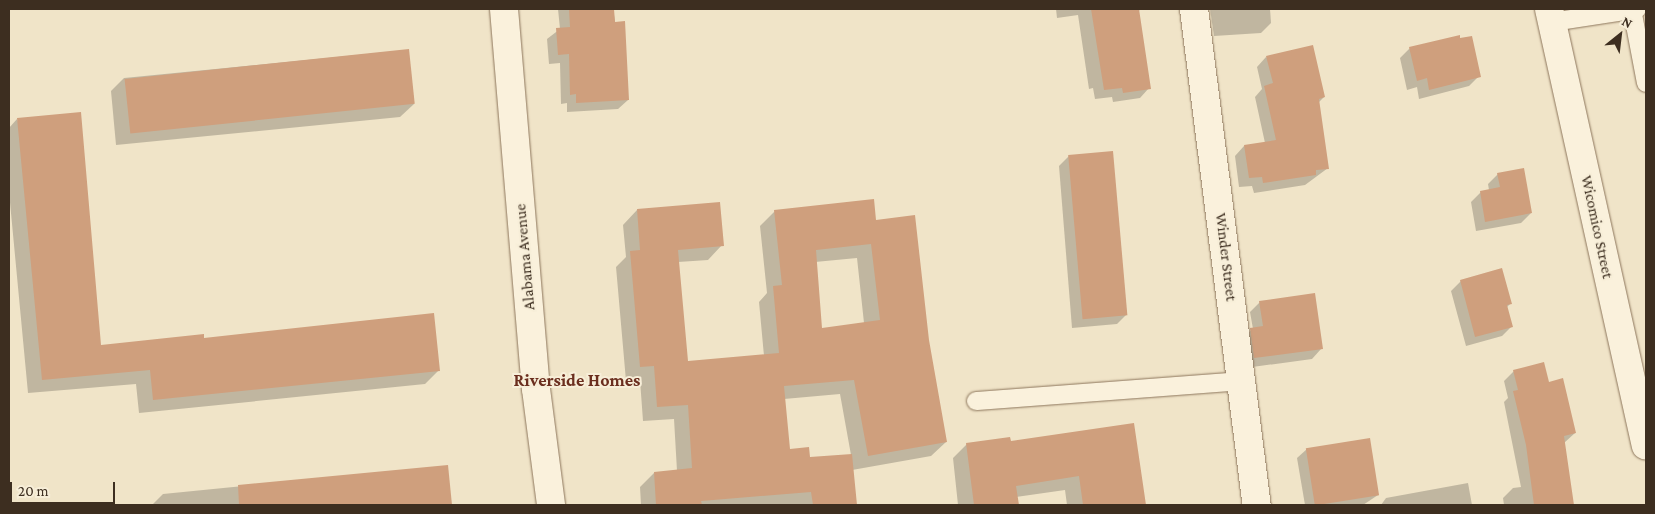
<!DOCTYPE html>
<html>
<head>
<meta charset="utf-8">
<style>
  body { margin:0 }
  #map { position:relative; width:1655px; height:514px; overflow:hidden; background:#f0e4c8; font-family:"Crimson Pro",serif }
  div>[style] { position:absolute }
  .shadow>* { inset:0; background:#0003 }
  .building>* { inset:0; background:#cf9f7d; transform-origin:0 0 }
  .roads { filter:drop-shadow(0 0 1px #8d765c) drop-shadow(0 0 1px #8d765c) }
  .lane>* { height:18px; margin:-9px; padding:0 9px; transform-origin:9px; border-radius:9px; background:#faf1dc }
  .street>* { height:28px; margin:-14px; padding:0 14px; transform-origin:14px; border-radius:14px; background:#faf1dc }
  span { translate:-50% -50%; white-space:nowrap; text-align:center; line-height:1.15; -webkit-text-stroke:4px #f7eed8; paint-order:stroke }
  .street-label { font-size:16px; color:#3d2e20 }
  .neighbourhood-label { font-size:18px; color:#6b2e1e; font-weight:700 }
  .frame { position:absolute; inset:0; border:10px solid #3d2e20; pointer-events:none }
  .north { position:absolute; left:1595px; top:10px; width:50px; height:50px; -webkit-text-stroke:4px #f7eed8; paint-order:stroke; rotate:29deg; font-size:14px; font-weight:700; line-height:20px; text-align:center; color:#3d2e20 }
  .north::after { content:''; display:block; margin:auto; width:18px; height:22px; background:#3d2e20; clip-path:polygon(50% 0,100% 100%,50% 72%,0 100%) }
  .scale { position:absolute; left:10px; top:482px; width:105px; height:22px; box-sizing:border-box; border:2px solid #3d2e20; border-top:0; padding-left:6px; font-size:15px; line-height:18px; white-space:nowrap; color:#3d2e20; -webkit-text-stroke:4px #f7eed8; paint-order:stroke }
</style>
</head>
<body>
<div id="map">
  <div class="shadow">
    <i style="clip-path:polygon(558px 9px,613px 9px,628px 100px,618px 109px,567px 112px,567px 103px,561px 104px,560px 63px,549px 64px,547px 39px,560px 29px)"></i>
    <i style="clip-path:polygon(1056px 9px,1142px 9px,1138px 11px,1149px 88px,1140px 98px,1113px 102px,1112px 97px,1095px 99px,1093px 88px,1089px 89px,1078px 15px,1057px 18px)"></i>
    <i style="clip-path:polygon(1210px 9px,1270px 9px,1271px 23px,1261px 33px,1214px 36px)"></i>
    <i style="clip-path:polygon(1410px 48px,1479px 76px,1469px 86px,1419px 99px,1417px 87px,1407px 90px,1400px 58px)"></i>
    <i style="clip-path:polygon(408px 50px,414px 104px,400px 117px,116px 145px,111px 91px,124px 78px)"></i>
    <i style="clip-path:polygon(1266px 57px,1324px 97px,1318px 103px,1328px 168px,1305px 185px,1254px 193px,1252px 186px,1239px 187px,1235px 156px,1244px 146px,1265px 143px,1255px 97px,1262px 89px,1257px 67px)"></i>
    <i style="clip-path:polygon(17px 119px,100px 346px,203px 339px,439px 370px,425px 384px,139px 413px,136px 384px,28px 393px,9px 192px,9px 128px)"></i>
    <i style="clip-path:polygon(1069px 156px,1127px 314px,1117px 324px,1072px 328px,1059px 166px)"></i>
    <i style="clip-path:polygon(1498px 174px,1531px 213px,1521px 223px,1476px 231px,1471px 202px,1481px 192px,1489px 190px,1488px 184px)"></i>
    <i style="clip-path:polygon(evenodd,637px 210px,722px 245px,708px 260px,678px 262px,687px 362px,764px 356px,759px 302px,767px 293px,760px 226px,775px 211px,875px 221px,928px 340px,946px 442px,931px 456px,852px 470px,855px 505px,641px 505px,640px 487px,654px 473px,677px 471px,674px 419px,643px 421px,640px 380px,626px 381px,616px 267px,626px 257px,623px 225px,637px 210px,857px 258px,864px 323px,821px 329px,815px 262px,857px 258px,637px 210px,840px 394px,851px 455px,809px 459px,789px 450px,784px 399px,840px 394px)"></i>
    <i style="clip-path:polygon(1461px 281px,1510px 304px,1506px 308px,1511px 327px,1502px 336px,1466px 346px,1451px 291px)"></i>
    <i style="clip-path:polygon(1260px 302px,1321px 349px,1312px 359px,1245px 368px,1241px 339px,1253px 329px,1250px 312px)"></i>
    <i style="clip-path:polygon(1514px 371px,1548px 383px,1575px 433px,1564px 443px,1572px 505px,1504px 505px,1503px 498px,1513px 488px,1521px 487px,1504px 402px,1508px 398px,1504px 381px)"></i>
    <i style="clip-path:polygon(1133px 424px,1145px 505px,1067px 505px,1065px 490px,1016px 497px,1017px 505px,958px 505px,953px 458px,967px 444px,1010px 443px)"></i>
    <i style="clip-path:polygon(1307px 449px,1378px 495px,1363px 505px,1305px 505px,1297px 458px)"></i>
    <i style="clip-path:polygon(447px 466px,451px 505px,152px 505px,163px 494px)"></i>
    <i style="clip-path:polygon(1468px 483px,1472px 505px,1381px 505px,1386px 498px)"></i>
  </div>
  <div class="building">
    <i style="clip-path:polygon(569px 9px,614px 9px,615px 22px,625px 21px,629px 100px,576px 103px,576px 94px,570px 95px,569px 54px,558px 55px,556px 28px,570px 27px)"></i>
    <i style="clip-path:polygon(1091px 9px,1139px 9px,1151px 89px,1123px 93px,1122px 88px,1104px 90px)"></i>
    <i style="clip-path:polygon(1460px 35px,1460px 38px,1472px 36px,1481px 77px,1429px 90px,1427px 78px,1417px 81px,1409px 47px)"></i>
    <i style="clip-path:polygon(1313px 45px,1325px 97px,1319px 99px,1329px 169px,1316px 170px,1316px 175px,1263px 183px,1262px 177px,1249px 178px,1244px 145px,1276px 140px,1264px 86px,1273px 83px,1266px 56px)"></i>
    <i style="left:409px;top:49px;width:55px;height:286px;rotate:84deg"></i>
    <i style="clip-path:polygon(81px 112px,101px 345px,204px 334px,204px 338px,434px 313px,440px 371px,153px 400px,150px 370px,42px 380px,17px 118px)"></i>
    <i style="left:1113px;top:151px;width:165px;height:45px;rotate:85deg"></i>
    <i style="clip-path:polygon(1524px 168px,1532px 213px,1485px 222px,1480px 191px,1500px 187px,1497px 173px)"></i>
    <i style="clip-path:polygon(evenodd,874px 199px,876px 220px,915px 215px,929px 340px,947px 442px,868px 456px,854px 380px,784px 386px,790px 449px,809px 447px,810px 457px,852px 454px,857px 505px,813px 505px,811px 492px,701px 501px,702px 505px,656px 505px,654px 472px,692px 468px,688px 405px,657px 407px,654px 366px,640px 367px,630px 251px,640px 250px,637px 209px,720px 202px,724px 246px,678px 250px,688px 361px,779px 353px,773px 286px,782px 285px,774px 210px,874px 199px,871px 244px,880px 320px,822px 328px,816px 250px,871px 244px)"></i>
    <i style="clip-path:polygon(1502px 268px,1512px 304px,1507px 305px,1513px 327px,1475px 337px,1460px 280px)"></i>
    <i style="clip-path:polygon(1315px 293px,1323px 349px,1254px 358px,1250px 328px,1263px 326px,1259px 301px)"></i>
    <i style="clip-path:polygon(1544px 362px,1549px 382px,1563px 378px,1576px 433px,1564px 436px,1574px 505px,1534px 505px,1526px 445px,1513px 391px,1518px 390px,1513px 370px)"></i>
    <i style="clip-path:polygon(1134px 423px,1146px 505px,1083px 505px,1079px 476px,1016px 486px,1019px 505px,974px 505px,966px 443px,1010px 437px,1011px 441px)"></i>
    <i style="left:1370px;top:438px;width:58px;height:65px;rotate:81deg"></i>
    <i style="clip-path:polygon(448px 465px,452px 505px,239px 505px,238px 485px)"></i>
  </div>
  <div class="roads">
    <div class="lane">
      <i style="left:1632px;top:9px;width:75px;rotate:79.3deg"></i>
      <i style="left:1552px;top:22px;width:86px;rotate:-8.7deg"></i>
      <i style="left:976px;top:401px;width:265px;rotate:-4.3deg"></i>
    </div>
    <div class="street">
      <i style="left:504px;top:9px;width:381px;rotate:85.2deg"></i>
      <i style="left:536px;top:389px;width:117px;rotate:82.6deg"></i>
      <i style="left:1194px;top:9px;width:500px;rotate:82.8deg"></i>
      <i style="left:1549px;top:9px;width:447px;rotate:77.5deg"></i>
    </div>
  </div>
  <div class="street-label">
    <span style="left:1597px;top:227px;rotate:78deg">Wicomico Street</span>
    <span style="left:525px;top:257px;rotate:-95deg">Alabama Avenue</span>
    <span style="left:1226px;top:257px;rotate:83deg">Winder Street</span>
  </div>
  <div class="neighbourhood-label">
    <span style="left:577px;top:380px">Riverside Homes</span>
  </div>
  <div class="frame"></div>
  <div class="north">N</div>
  <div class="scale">20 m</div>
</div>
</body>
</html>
